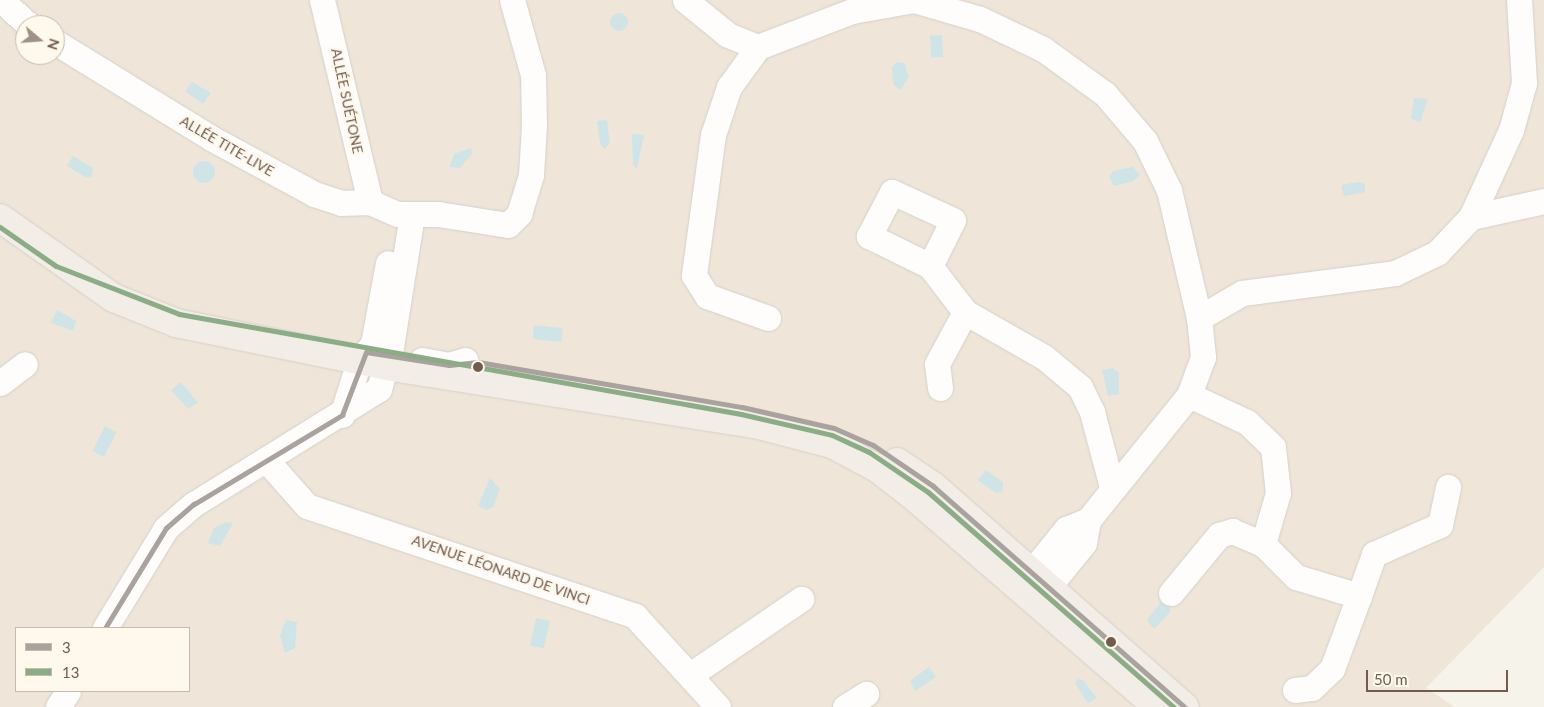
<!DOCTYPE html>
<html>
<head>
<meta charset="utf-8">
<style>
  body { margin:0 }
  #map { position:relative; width:1544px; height:707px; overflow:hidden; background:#f6f3eb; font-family:Lato,sans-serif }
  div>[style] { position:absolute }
  .residential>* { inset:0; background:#efe6d9 }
  .water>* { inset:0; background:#cee4e6; transform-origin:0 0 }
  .round { border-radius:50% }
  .roads { filter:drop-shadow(0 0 1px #d5d0ca) drop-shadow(0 0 1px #d5d0ca) }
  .minor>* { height:25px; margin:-12.5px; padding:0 12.5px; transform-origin:12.5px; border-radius:12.5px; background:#fefdfc }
  .major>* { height:28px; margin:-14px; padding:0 14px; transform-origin:14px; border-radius:14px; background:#f2ede6 }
  .bus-1>* { height:5px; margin:-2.5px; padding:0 2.5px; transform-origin:2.5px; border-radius:2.5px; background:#a9a29e }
  .bus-2>* { height:5px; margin:-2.5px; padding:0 2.5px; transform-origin:2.5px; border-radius:2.5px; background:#8bad85 }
  .dots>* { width:14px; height:14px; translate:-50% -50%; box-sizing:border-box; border:2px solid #fef8ed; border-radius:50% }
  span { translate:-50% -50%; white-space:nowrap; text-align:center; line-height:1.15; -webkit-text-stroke:4.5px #fef8ed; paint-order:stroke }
  .street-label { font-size:14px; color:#735b4d }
  .legend { position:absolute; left:15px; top:627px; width:175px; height:65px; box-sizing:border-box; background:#fef8ed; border:1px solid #c6b9ad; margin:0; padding:6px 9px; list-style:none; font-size:15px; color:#735b4d }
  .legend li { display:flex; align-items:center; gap:10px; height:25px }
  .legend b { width:25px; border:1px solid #c6b9ad }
  .north { position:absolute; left:15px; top:15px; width:50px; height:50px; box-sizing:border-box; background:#fef8ed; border:1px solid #c6b9ad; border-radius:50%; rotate:108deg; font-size:14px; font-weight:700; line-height:20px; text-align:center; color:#735b4d }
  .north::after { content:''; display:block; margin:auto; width:18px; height:22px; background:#a19084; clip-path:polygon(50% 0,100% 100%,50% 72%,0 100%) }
  .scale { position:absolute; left:1366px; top:670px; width:142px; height:22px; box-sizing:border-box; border:2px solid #735b4d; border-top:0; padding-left:6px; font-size:15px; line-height:18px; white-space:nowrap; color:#735b4d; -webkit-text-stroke:4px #fef8ed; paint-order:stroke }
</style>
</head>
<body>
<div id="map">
  <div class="residential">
    <i style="clip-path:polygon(evenodd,0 0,1544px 0,1544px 567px,1426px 688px,1455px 707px,0 707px,0 0,25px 25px,55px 25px,55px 55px,25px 55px,25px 25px,0 0,16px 628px,189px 628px,189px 691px,16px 691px,16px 628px)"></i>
  </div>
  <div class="water">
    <i class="round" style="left:610px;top:13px;width:18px;height:18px"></i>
    <i style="left:942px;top:35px;width:22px;height:12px;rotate:87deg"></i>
    <i style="clip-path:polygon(897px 62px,904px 63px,909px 77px,900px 90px,893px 84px,892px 67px)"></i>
    <i style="clip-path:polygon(192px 82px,211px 93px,203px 104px,185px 91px)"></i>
    <i style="clip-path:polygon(1414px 98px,1428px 99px,1420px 123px,1411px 118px)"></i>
    <i style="clip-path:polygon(607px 120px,610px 143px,605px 149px,600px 144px,597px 121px)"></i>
    <i style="clip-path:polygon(632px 134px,644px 135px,637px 169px,633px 165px)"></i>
    <i style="clip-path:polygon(471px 148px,472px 154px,460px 168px,450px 167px,454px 154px)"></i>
    <i style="clip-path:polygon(73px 156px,93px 168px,92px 176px,87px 178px,67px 166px)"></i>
    <i class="round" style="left:193px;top:161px;width:22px;height:22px"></i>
    <i style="clip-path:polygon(1133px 167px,1140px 175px,1133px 181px,1114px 186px,1109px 177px,1113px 171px)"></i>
    <i style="clip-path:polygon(1359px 182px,1365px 184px,1365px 192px,1344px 196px,1341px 185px)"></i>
    <i style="clip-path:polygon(57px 310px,76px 321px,73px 331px,51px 323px)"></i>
    <i style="left:534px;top:325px;width:29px;height:14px;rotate:6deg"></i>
    <i style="clip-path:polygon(1113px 368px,1119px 373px,1119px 394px,1108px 396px,1102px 370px)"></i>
    <i style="clip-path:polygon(181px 382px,198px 403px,188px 409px,171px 390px)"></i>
    <i style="left:105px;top:426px;width:13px;height:28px;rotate:27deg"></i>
    <i style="clip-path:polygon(986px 470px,1003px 482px,1003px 491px,996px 493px,978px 480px)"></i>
    <i style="clip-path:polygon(490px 478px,500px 489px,493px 507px,486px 510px,478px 506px)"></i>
    <i style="clip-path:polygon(226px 522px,233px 523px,220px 546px,208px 543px,214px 528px)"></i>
    <i style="clip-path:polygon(1160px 603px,1167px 603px,1171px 611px,1154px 629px,1147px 620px)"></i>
    <i style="left:536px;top:618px;width:14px;height:28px;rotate:12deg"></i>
    <i style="clip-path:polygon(286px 620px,297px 622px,295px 648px,285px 653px,280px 636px)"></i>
    <i style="clip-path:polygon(929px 667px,936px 677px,915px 691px,910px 681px)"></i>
    <i style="clip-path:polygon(1078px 679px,1083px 680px,1097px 698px,1088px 703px,1075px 683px)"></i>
  </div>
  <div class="roads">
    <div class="minor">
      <i style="left:1px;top:0;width:38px;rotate:42deg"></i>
      <i style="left:322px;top:0;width:208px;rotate:76.6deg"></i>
      <i style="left:685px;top:0;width:55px;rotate:39.1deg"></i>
      <i style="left:728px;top:35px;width:32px;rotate:22deg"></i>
      <i style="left:914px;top:0;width:69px;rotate:16.1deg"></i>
      <i style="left:980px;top:19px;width:70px;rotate:25.5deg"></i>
      <i style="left:1043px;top:49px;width:77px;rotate:36deg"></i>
      <i style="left:1105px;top:94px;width:62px;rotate:49.6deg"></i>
      <i style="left:1145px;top:141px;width:55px;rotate:63.9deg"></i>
      <i style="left:1169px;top:190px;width:131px;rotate:76.8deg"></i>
      <i style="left:1199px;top:318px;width:39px;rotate:84deg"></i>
      <i style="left:1203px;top:357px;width:40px;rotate:110.2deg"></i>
      <i style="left:1189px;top:395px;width:161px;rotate:128.9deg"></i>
      <i style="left:1088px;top:520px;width:23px;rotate:100deg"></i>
      <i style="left:1084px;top:543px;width:55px;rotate:129.1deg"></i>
      <i style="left:1049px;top:586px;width:20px;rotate:-165deg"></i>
      <i style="left:55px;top:42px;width:183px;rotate:31.6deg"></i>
      <i style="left:211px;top:138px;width:117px;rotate:28.5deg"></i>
      <i style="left:314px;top:194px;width:28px;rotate:18deg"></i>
      <i style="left:341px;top:203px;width:29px;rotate:-2deg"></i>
      <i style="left:370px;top:202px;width:30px;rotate:24deg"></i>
      <i style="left:397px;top:214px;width:41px"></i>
      <i style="left:438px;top:214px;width:71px;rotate:8.9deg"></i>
      <i style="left:508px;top:225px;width:16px;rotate:-45deg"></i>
      <i style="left:519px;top:214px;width:41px;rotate:-72.9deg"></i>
      <i style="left:531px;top:175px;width:49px;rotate:-86.5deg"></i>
      <i style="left:534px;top:126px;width:51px;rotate:-91.1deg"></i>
      <i style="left:533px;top:75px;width:78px;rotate:-105.6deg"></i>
      <i style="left:1471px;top:217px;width:75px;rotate:-12.4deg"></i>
      <i style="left:930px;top:266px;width:51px;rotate:-63.4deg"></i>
      <i style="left:953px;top:220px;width:67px;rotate:-155.3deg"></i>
      <i style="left:892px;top:192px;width:50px;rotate:117.6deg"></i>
      <i style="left:869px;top:236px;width:68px;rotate:26.2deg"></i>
      <i style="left:930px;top:266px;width:58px;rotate:52.7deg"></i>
      <i style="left:965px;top:312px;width:91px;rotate:29.7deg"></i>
      <i style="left:1044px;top:357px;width:47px;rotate:39.8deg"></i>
      <i style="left:1080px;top:387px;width:28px;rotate:64deg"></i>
      <i style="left:1092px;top:412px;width:78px;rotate:75.1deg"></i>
      <i style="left:768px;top:318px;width:65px;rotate:-160.2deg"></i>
      <i style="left:707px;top:296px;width:25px;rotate:-122deg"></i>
      <i style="left:694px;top:275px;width:141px;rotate:-82.3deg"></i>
      <i style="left:713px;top:135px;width:51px;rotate:-71.6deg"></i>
      <i style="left:729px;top:87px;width:49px;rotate:-54.1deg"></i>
      <i style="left:758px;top:47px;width:101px;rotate:-21deg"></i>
      <i style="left:852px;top:11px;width:63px;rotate:-10.1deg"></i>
      <i style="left:1199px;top:318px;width:50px;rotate:-30.2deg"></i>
      <i style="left:1242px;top:293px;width:154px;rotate:-7.4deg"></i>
      <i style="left:1395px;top:273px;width:47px;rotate:-25.5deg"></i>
      <i style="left:1437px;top:253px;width:50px;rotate:-46.6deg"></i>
      <i style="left:1471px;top:217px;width:96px;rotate:-65.3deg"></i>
      <i style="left:1511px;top:130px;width:49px;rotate:-74.5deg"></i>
      <i style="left:1524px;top:83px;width:83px;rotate:-93.4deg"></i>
      <i style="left:422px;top:360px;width:27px;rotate:10deg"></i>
      <i style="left:449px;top:365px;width:17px;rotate:-17deg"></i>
      <i style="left:0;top:383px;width:31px;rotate:-37deg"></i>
      <i style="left:940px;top:388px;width:24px;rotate:-97deg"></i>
      <i style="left:937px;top:364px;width:59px;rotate:-61.7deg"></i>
      <i style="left:1189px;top:395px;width:64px;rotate:25deg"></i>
      <i style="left:1247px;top:422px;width:36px;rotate:44deg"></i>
      <i style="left:1273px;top:447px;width:46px;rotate:83.8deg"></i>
      <i style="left:1278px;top:493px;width:53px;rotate:106.4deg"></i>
      <i style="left:1263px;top:544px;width:47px;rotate:45deg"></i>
      <i style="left:1296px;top:577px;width:66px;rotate:16.8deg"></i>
      <i style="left:1359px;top:596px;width:45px;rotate:-70.3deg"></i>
      <i style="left:1374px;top:554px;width:72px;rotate:-23.7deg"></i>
      <i style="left:1440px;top:525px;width:39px;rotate:-78deg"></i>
      <i style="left:342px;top:415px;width:57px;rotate:-72.5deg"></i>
      <i style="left:359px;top:361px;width:22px;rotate:-51deg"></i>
      <i style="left:373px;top:344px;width:82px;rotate:-79.5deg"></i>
      <i style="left:267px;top:461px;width:60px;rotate:48.4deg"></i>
      <i style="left:307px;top:506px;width:346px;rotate:18.5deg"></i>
      <i style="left:635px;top:616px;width:123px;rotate:47.6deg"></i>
      <i style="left:1032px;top:571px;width:54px;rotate:-51deg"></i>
      <i style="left:1066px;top:529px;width:24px;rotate:-22deg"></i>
      <i style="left:1171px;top:593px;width:75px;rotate:-50.4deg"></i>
      <i style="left:1219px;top:535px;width:14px;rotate:-17deg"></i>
      <i style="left:1232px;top:531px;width:34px;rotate:23deg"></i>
      <i style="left:105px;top:628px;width:117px;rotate:-58.6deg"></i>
      <i style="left:166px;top:528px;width:37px;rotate:-41deg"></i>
      <i style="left:194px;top:504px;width:218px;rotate:-31.9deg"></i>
      <i style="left:379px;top:389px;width:44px;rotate:-74.1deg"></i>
      <i style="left:391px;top:347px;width:134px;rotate:-81deg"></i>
      <i style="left:690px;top:675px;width:135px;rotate:-34.4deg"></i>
      <i style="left:1295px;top:690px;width:17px;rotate:-7deg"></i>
      <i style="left:1312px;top:688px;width:28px;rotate:-44deg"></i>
      <i style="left:1332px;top:669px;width:78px;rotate:-69.7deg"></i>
      <i style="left:58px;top:707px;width:19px;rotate:-58deg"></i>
      <i style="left:845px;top:707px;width:25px;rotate:-32deg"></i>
    </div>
    <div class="major">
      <i style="left:0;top:218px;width:139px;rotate:35.1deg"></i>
      <i style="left:114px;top:298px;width:67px;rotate:22deg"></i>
      <i style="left:176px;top:323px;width:215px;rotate:11.5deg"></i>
      <i style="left:387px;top:366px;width:373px;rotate:9deg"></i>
      <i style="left:755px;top:424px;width:80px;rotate:14.6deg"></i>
      <i style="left:832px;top:444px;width:51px;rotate:28.1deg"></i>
      <i style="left:877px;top:468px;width:44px;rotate:37.6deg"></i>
      <i style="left:912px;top:495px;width:325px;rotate:40.8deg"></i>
      <i style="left:897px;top:462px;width:43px;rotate:33.7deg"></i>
      <i style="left:933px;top:486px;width:335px;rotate:41.3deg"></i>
    </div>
  </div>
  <div class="bus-1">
    <i style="left:105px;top:628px;width:117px;rotate:-58.6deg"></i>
    <i style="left:166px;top:528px;width:37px;rotate:-41deg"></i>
    <i style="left:194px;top:504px;width:173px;rotate:-31deg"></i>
    <i style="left:342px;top:415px;width:67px;rotate:-69.1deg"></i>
    <i style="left:366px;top:352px;width:84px;rotate:8.9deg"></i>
    <i style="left:449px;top:365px;width:29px;rotate:-6deg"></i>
    <i style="left:478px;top:362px;width:268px;rotate:9.7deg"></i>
    <i style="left:742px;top:407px;width:94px;rotate:12.9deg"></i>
    <i style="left:834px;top:428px;width:43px;rotate:23.6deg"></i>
    <i style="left:873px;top:445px;width:73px;rotate:34.3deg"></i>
    <i style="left:933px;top:486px;width:335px;rotate:41.3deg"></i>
  </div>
  <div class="bus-2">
    <i style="left:0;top:227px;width:68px;rotate:34.9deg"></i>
    <i style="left:56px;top:266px;width:132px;rotate:21.3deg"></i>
    <i style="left:179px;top:314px;width:571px;rotate:10.09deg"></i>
    <i style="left:741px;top:414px;width:93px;rotate:13deg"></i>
    <i style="left:832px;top:435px;width:41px;rotate:24.7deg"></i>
    <i style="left:869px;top:452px;width:71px;rotate:34.1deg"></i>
    <i style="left:928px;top:492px;width:327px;rotate:41.2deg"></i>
  </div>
  <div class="dots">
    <i style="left:478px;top:367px;background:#735b4d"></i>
    <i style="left:1111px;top:642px;background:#735b4d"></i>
  </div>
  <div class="street-label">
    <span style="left:347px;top:101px;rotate:78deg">ALLÉE SUÉTONE</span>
    <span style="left:227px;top:146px;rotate:30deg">ALLÉE TITE-LIVE</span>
    <span style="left:501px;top:570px;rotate:19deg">AVENUE LÉONARD DE VINCI</span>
  </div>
  <ul class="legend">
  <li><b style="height:6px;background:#a9a29e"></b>3</li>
  <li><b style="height:6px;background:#8bad85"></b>13</li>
  </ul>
  <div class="north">N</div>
  <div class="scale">50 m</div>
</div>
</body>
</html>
